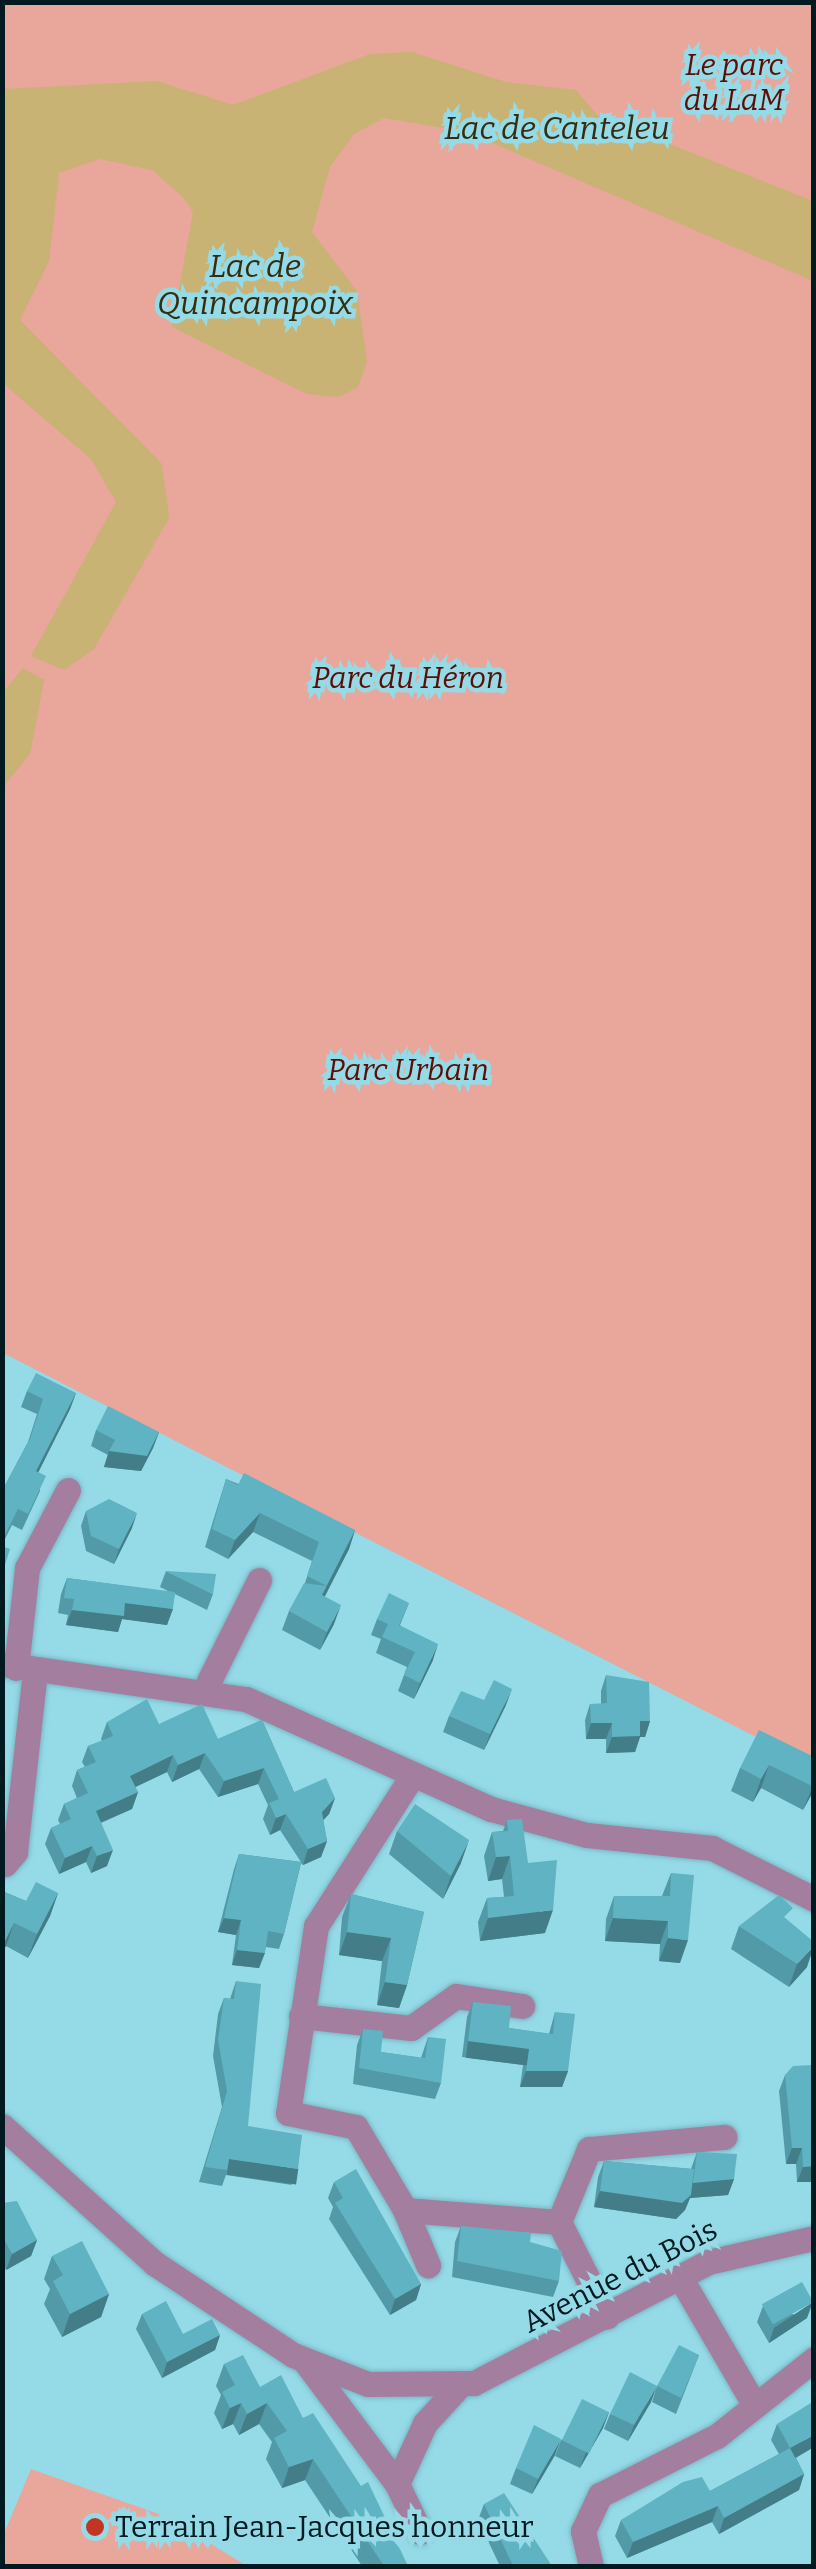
<!DOCTYPE html>
<html>
<head>
<meta charset="utf-8">
<style>
  body { margin:0 }
  #map { position:relative; width:816px; height:2569px; overflow:hidden; background:#95dae7; font-family:Bitter,serif }
  div>[style] { position:absolute }
  .green>* { inset:0; background:#e9a69a }
  .water>* { inset:0; background:#c8b274 }
  .roads { filter:drop-shadow(0 0 2px #7ab7c3) drop-shadow(0 0 2px #7ab7c3) }
  .minor>* { height:25px; margin:-12.5px; padding:0 12.5px; transform-origin:12.5px; border-radius:12.5px; background:#a47e9e }
  .wall>* { inset:0; background:#529aa7 }
  .shaded-wall>* { inset:0; background:#427d88; transform-origin:0 0 }
  .building>* { inset:0; background:#5fb3c2; transform-origin:0 0 }
  .dots>* { width:28px; height:28px; translate:-50% -50%; box-sizing:border-box; border:5px solid #95dae7; border-radius:50% }
  span { translate:-50% -50%; white-space:nowrap; text-align:center; line-height:1.15; -webkit-text-stroke:9px #95dae7; paint-order:stroke }
  .park-label { font-size:30px; color:#5e0d04; font-style:italic }
  .street-label { font-size:30px; color:#001a1f }
  .poi-label { font-size:30px; color:#001a1f }
  .left { translate:0 -50%; text-align:left }
  .water-label { font-size:32px; color:#362d10; font-style:italic }
  .frame { position:absolute; inset:0; border:5px solid #001a1f; pointer-events:none }
</style>
</head>
<body>
<div id="map">
  <div class="green">
    <i style="clip-path:polygon(2px 3px,813px 3px,813px 1766px,3px 1353px)"></i>
    <i style="clip-path:polygon(31px 2469px,170px 2518px,245px 2565px,3px 2566px,3px 2536px)"></i>
  </div>
  <div class="water">
    <i style="clip-path:polygon(412px 52px,506px 82px,576px 90px,597px 115px,813px 201px,813px 281px,467px 132px,384px 118px,354px 134px,330px 167px,312px 232px,357px 291px,367px 361px,358px 387px,339px 397px,307px 394px,172px 327px,193px 212px,183px 197px,152px 170px,100px 159px,59px 173px,49px 261px,20px 320px,162px 464px,169px 518px,94px 649px,64px 670px,31px 656px,116px 502px,91px 459px,3px 383px,3px 89px,157px 81px,233px 105px,370px 54px)"></i>
    <i style="clip-path:polygon(23px 668px,44px 680px,30px 754px,3px 787px,3px 693px)"></i>
  </div>
  <div class="roads">
    <div class="minor">
      <i style="left:2px;top:1664px;width:246px;rotate:8.2deg"></i>
      <i style="left:246px;top:1699px;width:269px;rotate:24.2deg"></i>
      <i style="left:491px;top:1809px;width:99px;rotate:15.2deg"></i>
      <i style="left:587px;top:1835px;width:126px;rotate:5.9deg"></i>
      <i style="left:712px;top:1848px;width:114px;rotate:26.6deg"></i>
      <i style="left:16px;top:1668px;width:101px;rotate:-83.7deg"></i>
      <i style="left:27px;top:1568px;width:88px;rotate:-62.3deg"></i>
      <i style="left:204px;top:1691px;width:124px;rotate:-63.6deg"></i>
      <i style="left:412px;top:1776px;width:178px;rotate:122.6deg"></i>
      <i style="left:316px;top:1926px;width:189px;rotate:98.5deg"></i>
      <i style="left:288px;top:2113px;width:69px;rotate:11.6deg"></i>
      <i style="left:356px;top:2127px;width:96px;rotate:59.4deg"></i>
      <i style="left:405px;top:2210px;width:154px;rotate:4.5deg"></i>
      <i style="left:559px;top:2222px;width:106px;rotate:63.2deg"></i>
      <i style="left:5px;top:1864px;width:16px;rotate:-50deg"></i>
      <i style="left:15px;top:1852px;width:181px;rotate:-83.7deg"></i>
      <i style="left:301px;top:2016px;width:111px;rotate:6.2deg"></i>
      <i style="left:411px;top:2028px;width:55px;rotate:-35.4deg"></i>
      <i style="left:456px;top:1996px;width:67px;rotate:8.6deg"></i>
      <i style="left:2px;top:2126px;width:205px;rotate:42deg"></i>
      <i style="left:154px;top:2263px;width:167px;rotate:33.5deg"></i>
      <i style="left:293px;top:2355px;width:80px;rotate:21.1deg"></i>
      <i style="left:368px;top:2384px;width:106px;rotate:-0.5deg"></i>
      <i style="left:474px;top:2383px;width:263px;rotate:-27.3deg"></i>
      <i style="left:708px;top:2262px;width:109px;rotate:-12.8deg"></i>
      <i style="left:405px;top:2210px;width:60px;rotate:67.3deg"></i>
      <i style="left:559px;top:2222px;width:79px;rotate:-67.7deg"></i>
      <i style="left:589px;top:2149px;width:136px;rotate:-5.1deg"></i>
      <i style="left:680px;top:2277px;width:149px;rotate:59.8deg"></i>
      <i style="left:307px;top:2364px;width:150px;rotate:53.1deg"></i>
      <i style="left:420px;top:2532px;width:53px;rotate:-115.6deg"></i>
      <i style="left:397px;top:2484px;width:67px;rotate:-65.3deg"></i>
      <i style="left:425px;top:2423px;width:50px;rotate:-47.4deg"></i>
      <i style="left:591px;top:2566px;width:36px;rotate:-103deg"></i>
      <i style="left:583px;top:2531px;width:40px;rotate:-65deg"></i>
      <i style="left:600px;top:2495px;width:131px;rotate:-26.8deg"></i>
      <i style="left:717px;top:2436px;width:124px;rotate:-38.4deg"></i>
    </div>
  </div>
  <div class="wall">
    <i style="clip-path:polygon(27px 1391px,76px 1393px,70px 1409px,38px 1472px,40px 1491px,22px 1530px,12px 1525px,2px 1545px,2px 1491px,28px 1442px,37px 1414px,21px 1407px)"></i>
    <i style="clip-path:polygon(96px 1430px,159px 1432px,153px 1448px,141px 1471px,104px 1467px,108px 1455px,91px 1446px)"></i>
    <i style="clip-path:polygon(226px 1479px,355px 1530px,349px 1549px,324px 1596px,334px 1624px,320px 1650px,282px 1630px,289px 1611px,305px 1583px,312px 1561px,253px 1532px,228px 1559px,205px 1547px)"></i>
    <i style="clip-path:polygon(86px 1511px,132px 1528px,114px 1564px,86px 1551px,81px 1526px)"></i>
    <i style="clip-path:polygon(166px 1571px,213px 1594px,207px 1610px,175px 1594px,167px 1625px,122px 1619px,118px 1632px,66px 1625px,68px 1615px,58px 1613px,61px 1594px,67px 1578px,170px 1592px,160px 1587px)"></i>
    <i style="clip-path:polygon(409px 1603px,400px 1625px,433px 1660px,414px 1699px,398px 1691px,407px 1667px,376px 1653px,381px 1639px,371px 1635px,377px 1619px)"></i>
    <i style="clip-path:polygon(606px 1675px,650px 1721px,645px 1737px,640px 1737px,635px 1752px,606px 1753px,606px 1739px,586px 1739px,585px 1720px,590px 1704px,601px 1704px,601px 1691px)"></i>
    <i style="clip-path:polygon(484px 1700px,506px 1705px,484px 1750px,443px 1732px,449px 1716px)"></i>
    <i style="clip-path:polygon(262px 1720px,294px 1792px,335px 1798px,329px 1814px,323px 1820px,327px 1841px,321px 1857px,303px 1865px,301px 1863px,284px 1934px,279px 1949px,266px 1947px,259px 1968px,232px 1965px,236px 1935px,218px 1932px,234px 1869px,239px 1854px,301px 1862px,280px 1830px,270px 1835px,263px 1819px,268px 1805px,258px 1784px,218px 1797px,199px 1769px,172px 1782px,167px 1772px,135px 1787px,138px 1792px,132px 1809px,101px 1823px,107px 1866px,91px 1873px,86px 1862px,59px 1874px,45px 1844px,51px 1828px,60px 1824px,58px 1820px,64px 1804px,77px 1798px,72px 1786px,77px 1770px,85px 1767px,82px 1762px,88px 1746px,102px 1741px,101px 1739px,107px 1722px,159px 1724px,218px 1739px)"></i>
    <i style="clip-path:polygon(814px 1757px,814px 1790px,803px 1810px,761px 1788px,753px 1802px,731px 1791px,740px 1768px)"></i>
    <i style="clip-path:polygon(507px 1820px,528px 1863px,545px 1933px,480px 1941px,478px 1922px,487px 1898px,504px 1897px,502px 1879px,488px 1881px,484px 1856px,492px 1832px,503px 1831px)"></i>
    <i style="clip-path:polygon(397px 1831px,461px 1863px,443px 1899px,389px 1854px)"></i>
    <i style="clip-path:polygon(671px 1873px,680px 1963px,659px 1961px,660px 1944px,605px 1941px,606px 1919px,614px 1896px,662px 1896px)"></i>
    <i style="clip-path:polygon(2px 1891px,26px 1901px,58px 1893px,50px 1916px,28px 1958px,6px 1946px,2px 1953px)"></i>
    <i style="clip-path:polygon(351px 1894px,424px 1912px,407px 1985px,399px 2008px,377px 2005px,382px 1961px,339px 1955px,342px 1917px)"></i>
    <i style="clip-path:polygon(739px 1926px,807px 1967px,789px 1987px,731px 1949px)"></i>
    <i style="clip-path:polygon(236px 1981px,248px 2126px,292px 2185px,226px 2175px,222px 2186px,199px 2182px,222px 2107px,213px 2056px,218px 2014px,224px 1998px,230px 1999px)"></i>
    <i style="clip-path:polygon(473px 2002px,509px 2028px,549px 2034px,555px 2012px,568px 2071px,562px 2087px,520px 2087px,523px 2065px,462px 2057px,467px 2017px)"></i>
    <i style="clip-path:polygon(363px 2029px,381px 2052px,421px 2058px,428px 2037px,441px 2083px,435px 2099px,353px 2084px,357px 2045px)"></i>
    <i style="clip-path:polygon(814px 2065px,814px 2182px,797px 2182px,796px 2164px,786px 2164px,779px 2091px,785px 2075px)"></i>
    <i style="clip-path:polygon(697px 2152px,734px 2179px,728px 2195px,690px 2198px,685px 2210px,676px 2219px,594px 2207px,598px 2177px,604px 2161px,691px 2169px)"></i>
    <i style="clip-path:polygon(334px 2182px,421px 2284px,416px 2300px,390px 2315px,329px 2219px,333px 2207px,328px 2198px)"></i>
    <i style="clip-path:polygon(2px 2203px,37px 2240px,31px 2256px,6px 2270px,2px 2263px)"></i>
    <i style="clip-path:polygon(461px 2226px,530px 2242px,559px 2281px,553px 2297px,452px 2277px,455px 2242px)"></i>
    <i style="clip-path:polygon(52px 2256px,109px 2294px,101px 2317px,62px 2337px,44px 2304px,50px 2289px,44px 2279px)"></i>
    <i style="clip-path:polygon(763px 2306px,807px 2318px,769px 2343px,757px 2322px)"></i>
    <i style="clip-path:polygon(142px 2314px,183px 2334px,220px 2335px,215px 2350px,162px 2378px,136px 2329px)"></i>
    <i style="clip-path:polygon(699px 2355px,676px 2414px,652px 2402px,657px 2386px)"></i>
    <i style="clip-path:polygon(224px 2364px,260px 2387px,303px 2418px,408px 2566px,362px 2566px,305px 2480px,282px 2488px,266px 2459px,272px 2442px,259px 2424px,239px 2435px,233px 2424px,222px 2429px,214px 2413px,221px 2395px,216px 2386px)"></i>
    <i style="clip-path:polygon(651px 2402px,628px 2441px,604px 2429px,610px 2414px)"></i>
    <i style="clip-path:polygon(609px 2412px,603px 2428px,580px 2468px,555px 2456px,561px 2440px)"></i>
    <i style="clip-path:polygon(777px 2424px,814px 2447px,796px 2458px,804px 2474px,799px 2490px,719px 2534px,712px 2522px,627px 2558px,615px 2536px,621px 2520px,710px 2491px,779px 2454px,771px 2440px)"></i>
    <i style="clip-path:polygon(555px 2455px,532px 2494px,510px 2484px,516px 2468px)"></i>
    <i style="clip-path:polygon(484px 2504px,552px 2566px,500px 2566px,478px 2520px)"></i>
  </div>
  <div class="shaded-wall">
    <i style="clip-path:polygon(76px 1393px,70px 1409px,31px 1487px,36px 1471px)"></i>
    <i style="clip-path:polygon(159px 1432px,153px 1448px,141px 1471px,104px 1467px,109px 1451px)"></i>
    <i style="clip-path:polygon(137px 1513px,132px 1528px,114px 1564px,119px 1549px)"></i>
    <i style="clip-path:polygon(260px 1513px,253px 1532px,228px 1559px,235px 1540px)"></i>
    <i style="clip-path:polygon(355px 1530px,349px 1549px,316px 1614px,322px 1595px)"></i>
    <i style="clip-path:polygon(125px 1603px,173px 1609px,167px 1625px,122px 1619px,118px 1632px,66px 1625px,72px 1610px)"></i>
    <i style="clip-path:polygon(341px 1605px,334px 1624px,320px 1650px,327px 1632px)"></i>
    <i style="clip-path:polygon(438px 1644px,433px 1660px,414px 1699px,420px 1683px)"></i>
    <i style="clip-path:polygon(512px 1689px,506px 1705px,484px 1750px,490px 1734px)"></i>
    <i style="clip-path:polygon(640px 1721px,650px 1721px,645px 1737px,640px 1737px,635px 1752px,606px 1753px,612px 1737px)"></i>
    <i style="clip-path:polygon(591px 1723px,612px 1723px,606px 1739px,586px 1739px)"></i>
    <i style="clip-path:polygon(205px 1753px,199px 1769px,172px 1782px,178px 1765px)"></i>
    <i style="clip-path:polygon(173px 1755px,167px 1772px,125px 1792px,130px 1776px)"></i>
    <i style="clip-path:polygon(769px 1765px,761px 1788px,753px 1802px,761px 1779px)"></i>
    <i style="clip-path:polygon(264px 1768px,258px 1784px,218px 1797px,224px 1781px)"></i>
    <i style="clip-path:polygon(814px 1783px,814px 1790px,803px 1810px)"></i>
    <i style="clip-path:polygon(138px 1792px,132px 1809px,90px 1827px,96px 1811px)"></i>
    <i style="clip-path:polygon(335px 1798px,329px 1814px,316px 1828px,322px 1812px)"></i>
    <i style="clip-path:polygon(286px 1814px,280px 1830px,270px 1835px,276px 1818px)"></i>
    <i style="clip-path:polygon(469px 1840px,461px 1863px,443px 1899px,451px 1876px)"></i>
    <i style="clip-path:polygon(327px 1841px,321px 1857px,303px 1865px,308px 1849px)"></i>
    <i style="clip-path:polygon(92px 1846px,86px 1862px,59px 1874px,65px 1858px)"></i>
    <i style="clip-path:polygon(113px 1850px,107px 1866px,91px 1873px,97px 1856px)"></i>
    <i style="clip-path:polygon(510px 1856px,502px 1879px,488px 1881px,496px 1857px)"></i>
    <i style="clip-path:polygon(58px 1893px,50px 1916px,28px 1958px,37px 1934px)"></i>
    <i style="clip-path:polygon(553px 1910px,545px 1933px,480px 1941px,488px 1918px)"></i>
    <i style="clip-path:polygon(224px 1918px,241px 1920px,236px 1935px,218px 1932px)"></i>
    <i style="clip-path:polygon(613px 1918px,668px 1921px,660px 1944px,605px 1941px)"></i>
    <i style="clip-path:polygon(14px 1923px,6px 1946px,2px 1953px,5px 1941px)"></i>
    <i style="clip-path:polygon(347px 1932px,391px 1938px,382px 1961px,339px 1955px)"></i>
    <i style="clip-path:polygon(668px 1938px,688px 1940px,680px 1963px,659px 1961px)"></i>
    <i style="clip-path:polygon(814px 1946px,807px 1967px,789px 1987px,797px 1964px)"></i>
    <i style="clip-path:polygon(237px 1950px,265px 1953px,259px 1968px,232px 1965px)"></i>
    <i style="clip-path:polygon(385px 1982px,407px 1985px,399px 2008px,377px 2005px)"></i>
    <i style="left:468px;top:2041px;width:62px;height:17px;rotate:7deg"></i>
    <i style="clip-path:polygon(526px 2071px,568px 2071px,562px 2087px,520px 2087px)"></i>
    <i style="clip-path:polygon(792px 2148px,802px 2148px,796px 2164px,786px 2164px)"></i>
    <i style="left:229px;top:2159px;width:70px;height:16px;rotate:8deg"></i>
    <i style="clip-path:polygon(814px 2166px,814px 2182px,797px 2182px,803px 2167px)"></i>
    <i style="clip-path:polygon(734px 2179px,728px 2195px,690px 2198px,685px 2210px,676px 2219px,594px 2207px,600px 2191px)"></i>
    <i style="clip-path:polygon(37px 2240px,31px 2256px,6px 2270px,12px 2254px)"></i>
    <i style="clip-path:polygon(421px 2284px,416px 2300px,390px 2315px,395px 2299px)"></i>
    <i style="clip-path:polygon(109px 2294px,101px 2317px,62px 2337px,70px 2314px)"></i>
    <i style="clip-path:polygon(813px 2302px,807px 2318px,769px 2343px,774px 2328px)"></i>
    <i style="clip-path:polygon(220px 2335px,215px 2350px,162px 2378px,167px 2362px)"></i>
    <i style="clip-path:polygon(657px 2386px,651px 2402px,628px 2441px,634px 2425px)"></i>
    <i style="clip-path:polygon(241px 2403px,233px 2424px,222px 2429px,230px 2408px)"></i>
    <i style="clip-path:polygon(267px 2403px,259px 2424px,239px 2435px,247px 2414px)"></i>
    <i style="clip-path:polygon(609px 2412px,603px 2428px,580px 2468px,586px 2452px)"></i>
    <i style="clip-path:polygon(814px 2435px,814px 2447px,784px 2464px,790px 2448px)"></i>
    <i style="clip-path:polygon(561px 2439px,555px 2455px,532px 2494px,538px 2479px)"></i>
    <i style="clip-path:polygon(313px 2459px,305px 2480px,282px 2488px,289px 2467px)"></i>
    <i style="clip-path:polygon(804px 2474px,799px 2490px,719px 2534px,724px 2518px)"></i>
    <i style="clip-path:polygon(718px 2506px,712px 2522px,627px 2558px,633px 2542px)"></i>
  </div>
  <div class="building">
    <i style="clip-path:polygon(36px 1373px,76px 1393px,36px 1471px,46px 1476px,28px 1514px,18px 1509px,2px 1541px,2px 1491px,30px 1439px,43px 1399px,27px 1391px)"></i>
    <i style="clip-path:polygon(108px 1406px,159px 1432px,147px 1456px,109px 1451px,115px 1440px,96px 1430px)"></i>
    <i style="clip-path:polygon(244px 1473px,355px 1530px,322px 1595px,341px 1605px,327px 1632px,289px 1611px,304px 1583px,327px 1586px,307px 1576px,319px 1542px,260px 1513px,235px 1540px,212px 1529px,226px 1479px,238px 1485px)"></i>
    <i style="clip-path:polygon(109px 1499px,137px 1513px,119px 1549px,91px 1536px,86px 1511px)"></i>
    <i style="clip-path:polygon(2px 1546px,10px 1549px,2px 1574px)"></i>
    <i style="clip-path:polygon(166px 1571px,216px 1574px,213px 1594px)"></i>
    <i style="clip-path:polygon(67px 1578px,175px 1592px,173px 1609px,125px 1603px,124px 1616px,72px 1610px,74px 1599px,64px 1598px)"></i>
    <i style="clip-path:polygon(389px 1593px,409px 1603px,399px 1625px,438px 1644px,420px 1683px,404px 1675px,415px 1652px,382px 1637px,388px 1624px,377px 1619px)"></i>
    <i style="clip-path:polygon(606px 1675px,649px 1682px,650px 1721px,640px 1721px,640px 1736px,612px 1737px,612px 1723px,591px 1723px,590px 1704px,607px 1703px)"></i>
    <i style="clip-path:polygon(494px 1680px,512px 1689px,490px 1734px,449px 1716px,461px 1691px,484px 1700px)"></i>
    <i style="clip-path:polygon(147px 1699px,159px 1724px,202px 1704px,218px 1739px,262px 1720px,294px 1792px,326px 1778px,335px 1798px,322px 1812px,327px 1841px,308px 1849px,286px 1814px,276px 1818px,269px 1803px,279px 1799px,264px 1768px,224px 1781px,205px 1753px,178px 1765px,173px 1755px,130px 1776px,138px 1792px,96px 1811px,113px 1850px,97px 1856px,92px 1846px,65px 1858px,51px 1828px,71px 1819px,64px 1804px,88px 1793px,77px 1770px,96px 1762px,88px 1746px,113px 1736px,107px 1722px)"></i>
    <i style="clip-path:polygon(759px 1730px,814px 1757px,814px 1783px,812px 1786px,769px 1765px,761px 1779px,740px 1768px)"></i>
    <i style="clip-path:polygon(415px 1804px,469px 1840px,451px 1876px,397px 1831px)"></i>
    <i style="clip-path:polygon(522px 1819px,528px 1863px,557px 1860px,553px 1910px,488px 1918px,487px 1898px,514px 1896px,510px 1856px,496px 1857px,492px 1832px,508px 1831px,507px 1820px)"></i>
    <i style="clip-path:polygon(239px 1854px,301px 1862px,284px 1934px,268px 1931px,265px 1953px,237px 1950px,241px 1920px,224px 1918px)"></i>
    <i style="clip-path:polygon(671px 1873px,694px 1875px,688px 1940px,668px 1938px,668px 1921px,613px 1918px,614px 1896px,670px 1896px)"></i>
    <i style="clip-path:polygon(36px 1882px,58px 1893px,37px 1934px,14px 1923px,5px 1941px,2px 1939px,2px 1891px,26px 1901px)"></i>
    <i style="clip-path:polygon(351px 1894px,424px 1912px,407px 1985px,385px 1982px,391px 1938px,347px 1932px)"></i>
    <i style="clip-path:polygon(779px 1895px,793px 1908px,784px 1917px,814px 1942px,814px 1946px,797px 1964px,739px 1926px)"></i>
    <i style="clip-path:polygon(236px 1981px,261px 1984px,248px 2126px,302px 2135px,298px 2169px,229px 2159px,227px 2170px,205px 2167px,227px 2091px,218px 2040px,224px 1998px,234px 1999px)"></i>
    <i style="clip-path:polygon(473px 2002px,511px 2006px,509px 2028px,553px 2034px,555px 2012px,575px 2014px,568px 2071px,526px 2071px,529px 2049px,468px 2041px)"></i>
    <i style="clip-path:polygon(363px 2029px,383px 2031px,381px 2052px,425px 2058px,428px 2037px,446px 2039px,441px 2083px,359px 2068px)"></i>
    <i style="clip-path:polygon(814px 2065px,814px 2166px,803px 2167px,802px 2148px,792px 2148px,785px 2075px,793px 2066px)"></i>
    <i style="clip-path:polygon(697px 2152px,737px 2154px,734px 2179px,693px 2183px)"></i>
    <i style="clip-path:polygon(604px 2161px,694px 2169px,691px 2195px,682px 2203px,600px 2191px)"></i>
    <i style="clip-path:polygon(356px 2169px,421px 2284px,395px 2299px,335px 2203px,343px 2198px,334px 2182px)"></i>
    <i style="clip-path:polygon(17px 2201px,37px 2240px,12px 2254px,2px 2236px,2px 2203px)"></i>
    <i style="clip-path:polygon(461px 2226px,531px 2233px,530px 2242px,562px 2251px,559px 2281px,457px 2261px)"></i>
    <i style="clip-path:polygon(82px 2241px,109px 2294px,70px 2314px,53px 2281px,63px 2275px,52px 2256px)"></i>
    <i style="left:802px;top:2282px;width:23px;height:46px;rotate:61deg"></i>
    <i style="clip-path:polygon(166px 2301px,183px 2334px,212px 2319px,220px 2335px,167px 2362px,142px 2314px)"></i>
    <i style="clip-path:polygon(679px 2345px,699px 2355px,681px 2398px,657px 2386px)"></i>
    <i style="clip-path:polygon(243px 2355px,260px 2387px,281px 2375px,303px 2418px,313px 2413px,361px 2486px,368px 2482px,408px 2566px,384px 2566px,313px 2459px,289px 2467px,274px 2438px,287px 2431px,267px 2403px,247px 2414px,241px 2403px,230px 2408px,222px 2392px,235px 2385px,224px 2364px)"></i>
    <i style="clip-path:polygon(630px 2372px,657px 2386px,634px 2425px,610px 2414px)"></i>
    <i style="left:582px;top:2399px;width:30px;height:46px;rotate:26deg"></i>
    <i style="clip-path:polygon(814px 2401px,814px 2435px,790px 2448px,777px 2424px)"></i>
    <i style="clip-path:polygon(534px 2425px,561px 2439px,538px 2479px,516px 2468px)"></i>
    <i style="clip-path:polygon(790px 2448px,804px 2474px,724px 2518px,718px 2506px,633px 2542px,621px 2520px,683px 2482px,702px 2477px,710px 2491px)"></i>
    <i style="clip-path:polygon(504px 2493px,552px 2566px,513px 2566px,484px 2504px)"></i>
  </div>
  <div class="dots">
    <i style="left:95px;top:2527px;background:#c13522"></i>
  </div>
  <div class="park-label">
    <span style="left:734px;top:82px">Le parc<br>du LaM</span>
    <span style="left:408px;top:678px">Parc du Héron</span>
    <span style="left:408px;top:1070px">Parc Urbain</span>
  </div>
  <div class="street-label">
    <span style="left:620px;top:2276px;rotate:-27deg">Avenue du Bois</span>
  </div>
  <div class="poi-label">
    <span class="left" style="left:115px;top:2527px">Terrain Jean-Jacques honneur</span>
  </div>
  <div class="water-label">
    <span style="left:557px;top:128px">Lac de Canteleu</span>
    <span style="left:255px;top:285px">Lac de<br>Quincampoix</span>
  </div>
  <div class="frame"></div>
</div>
</body>
</html>
